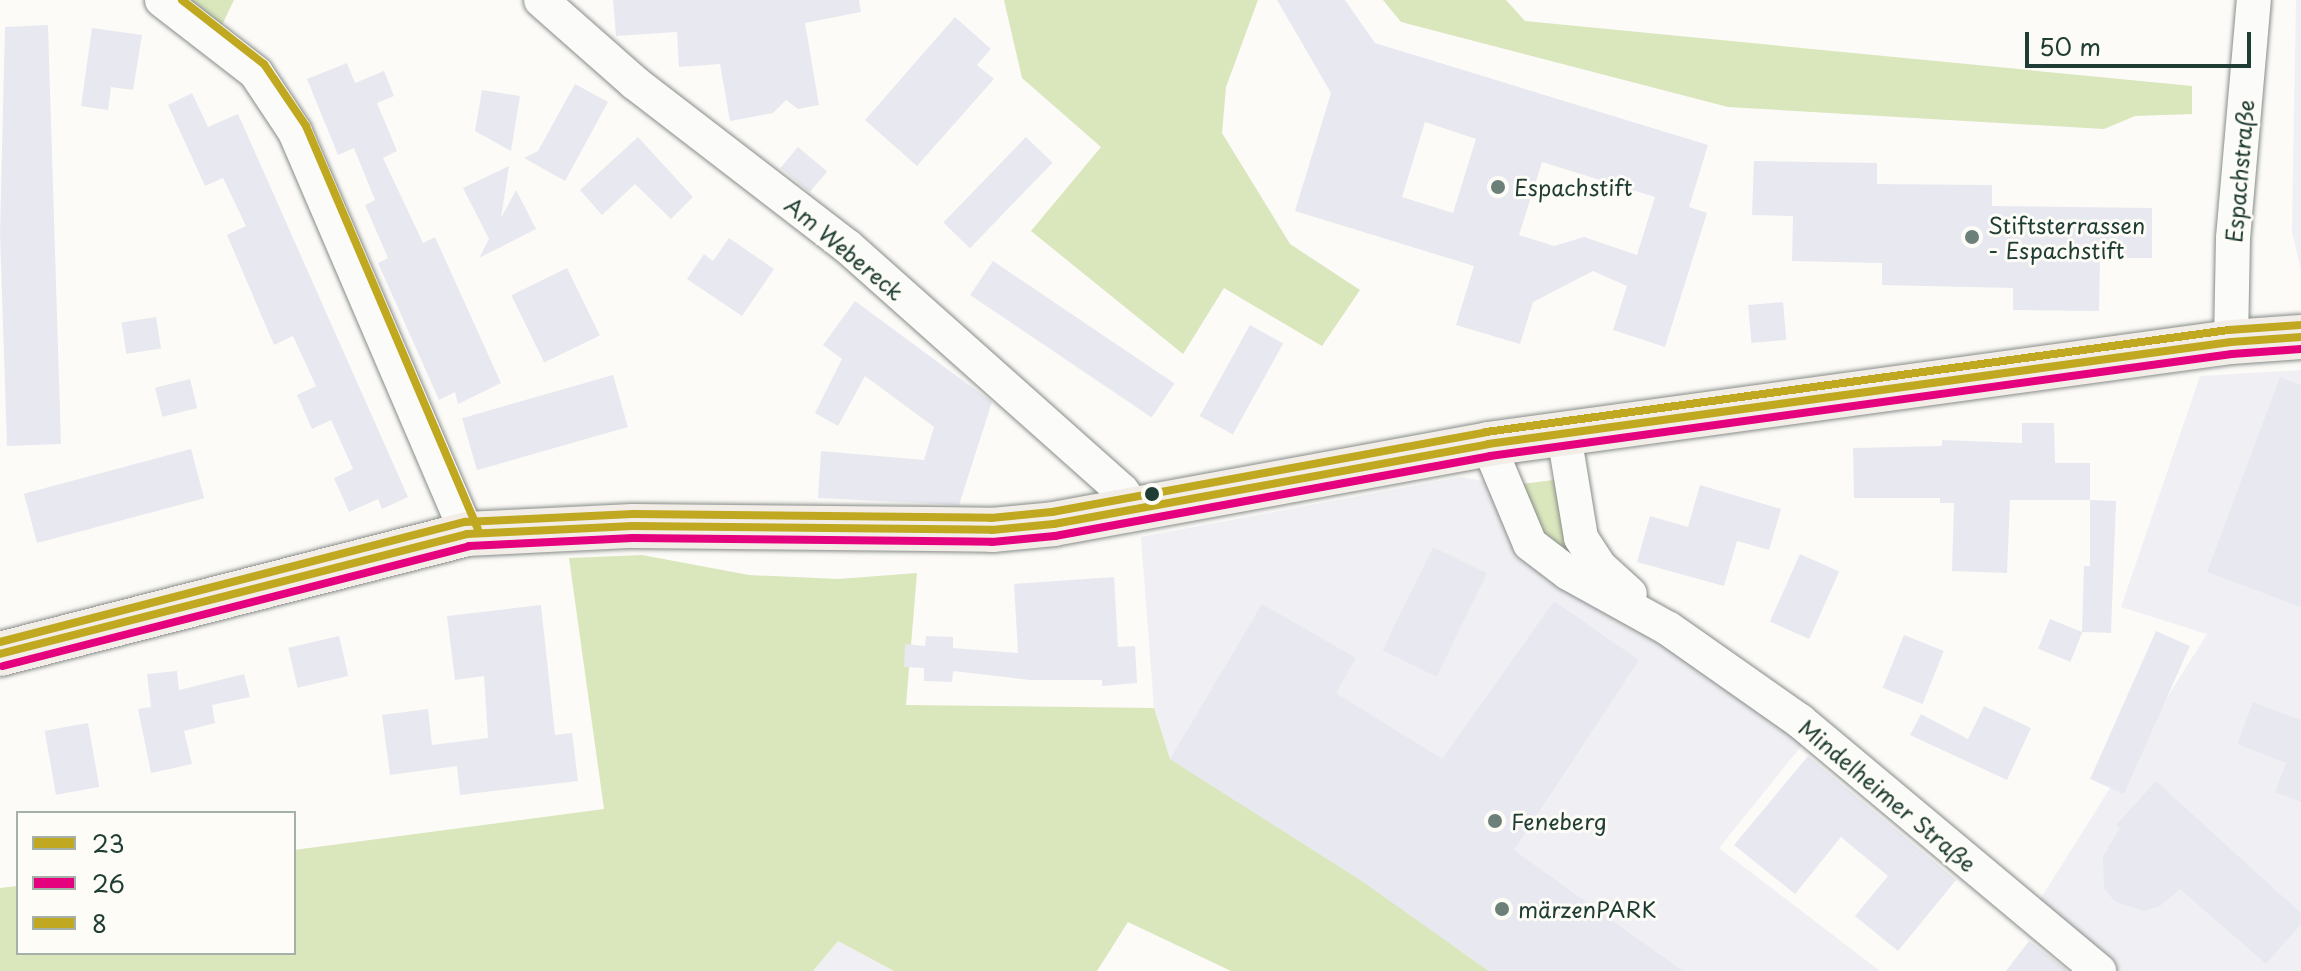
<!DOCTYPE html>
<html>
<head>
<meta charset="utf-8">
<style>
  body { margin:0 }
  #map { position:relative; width:2301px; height:971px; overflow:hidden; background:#fcfbf8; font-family:"Playpen Sans",sans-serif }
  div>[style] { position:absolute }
  .built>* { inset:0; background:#f0f0f4 }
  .green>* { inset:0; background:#dae6bc }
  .building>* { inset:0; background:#e8e9f0; transform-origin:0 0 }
  .roads { filter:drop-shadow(0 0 2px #888d8a) drop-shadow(0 0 2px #888d8a) }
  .minor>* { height:34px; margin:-17px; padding:0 17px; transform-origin:17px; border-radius:17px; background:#fbfbf9 }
  .primary>* { height:44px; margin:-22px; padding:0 22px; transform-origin:22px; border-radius:22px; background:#f2eee7 }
  .bus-1>* { height:8px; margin:-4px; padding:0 4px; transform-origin:4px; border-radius:4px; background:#c0a820 }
  .bus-2>* { height:8px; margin:-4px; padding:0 4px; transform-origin:4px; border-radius:4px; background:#e5007d }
  .bus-3>* { height:8px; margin:-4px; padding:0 4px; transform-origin:4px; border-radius:4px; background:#c0a820 }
  .dots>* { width:22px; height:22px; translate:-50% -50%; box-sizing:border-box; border:4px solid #fdfcf7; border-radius:50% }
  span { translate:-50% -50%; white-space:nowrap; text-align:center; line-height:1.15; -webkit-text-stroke:6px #fdfcf7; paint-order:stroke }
  .street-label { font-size:22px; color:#1f3d34 }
  .poi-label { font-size:22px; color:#1f3d34 }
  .left { translate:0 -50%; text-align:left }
  .legend { position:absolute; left:16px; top:811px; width:280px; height:144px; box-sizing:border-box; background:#fdfcf7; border:2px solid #a4b0a9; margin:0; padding:10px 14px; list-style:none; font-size:24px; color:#1f3d34 }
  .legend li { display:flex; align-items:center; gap:16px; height:40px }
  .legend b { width:40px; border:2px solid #a4b0a9 }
  .scale { position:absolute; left:2025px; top:32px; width:226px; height:36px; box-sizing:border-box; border:4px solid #1f3d34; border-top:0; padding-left:10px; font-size:24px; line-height:28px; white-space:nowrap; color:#1f3d34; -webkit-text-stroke:6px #fdfcf7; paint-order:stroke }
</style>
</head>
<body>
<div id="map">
  <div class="built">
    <i style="clip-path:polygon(2296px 0,2301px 0,2301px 270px,2292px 232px)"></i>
    <i style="clip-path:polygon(2301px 370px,2301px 971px,2108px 971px,2034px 909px,2207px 634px,2121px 607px,2200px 376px)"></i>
    <i style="clip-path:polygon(1461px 477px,1499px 484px,1807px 739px,1719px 848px,1880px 971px,1491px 971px,1170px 759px,1154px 708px,1141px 537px)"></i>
    <i style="clip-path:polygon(838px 941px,894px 971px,813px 971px)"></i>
  </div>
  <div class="green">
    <i style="clip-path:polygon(181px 0,234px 0,220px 29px)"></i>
    <i style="clip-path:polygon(1004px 0,1258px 0,1226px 87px,1222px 133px,1290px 244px,1360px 290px,1322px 346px,1224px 288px,1183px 354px,1031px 231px,1101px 147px,1022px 78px)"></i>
    <i style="clip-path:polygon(1383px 0,1506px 0,1525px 21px,2192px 86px,2192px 114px,2135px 116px,2104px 129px,1728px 107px,1401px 22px)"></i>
    <i style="clip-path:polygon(1561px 479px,1588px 571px,1539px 537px,1515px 485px)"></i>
    <i style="clip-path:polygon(642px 555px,749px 575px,838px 579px,917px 573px,906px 705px,1154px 708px,1170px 759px,1362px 881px,1489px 971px,1231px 971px,1128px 922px,1097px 971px,894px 971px,838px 941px,813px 971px,0 971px,0 888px,18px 886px,18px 953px,294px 953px,294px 850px,604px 809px,569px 558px)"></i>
  </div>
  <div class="building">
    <i style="clip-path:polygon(613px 0,859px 0,861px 12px,805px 23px,819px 105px,798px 109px,786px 100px,773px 113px,730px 121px,720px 64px,679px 67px,677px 32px,616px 36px)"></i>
    <i style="clip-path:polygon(evenodd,1277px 0,1345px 0,1375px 43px,1708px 145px,1689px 207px,1707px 213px,1665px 347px,1613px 330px,1627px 286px,1593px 271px,1533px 302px,1520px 344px,1456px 325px,1474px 266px,1295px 211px,1331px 93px,1277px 0,1425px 122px,1476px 139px,1453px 213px,1402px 197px,1425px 122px,1277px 0,1542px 162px,1655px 197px,1637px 255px,1584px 237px,1554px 246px,1519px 235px,1542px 162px)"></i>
    <i style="clip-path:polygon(955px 17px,991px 49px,977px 65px,994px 79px,917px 166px,865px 120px)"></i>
    <i style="clip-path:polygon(48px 25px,61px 444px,7px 446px,0 233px,5px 27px)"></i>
    <i style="clip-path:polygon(92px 28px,142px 35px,133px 90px,111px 87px,108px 110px,81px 106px)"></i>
    <i style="clip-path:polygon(347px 63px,355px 83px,384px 71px,394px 96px,377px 103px,397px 151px,383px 158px,423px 243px,435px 237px,501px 383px,458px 404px,455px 392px,439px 400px,378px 263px,388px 258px,365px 205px,375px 200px,354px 148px,338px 155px,307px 79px)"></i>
    <i style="clip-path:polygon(575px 84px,608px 102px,565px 181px,524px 158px,538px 151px)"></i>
    <i style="clip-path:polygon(482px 90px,520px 96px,511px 151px,475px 131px)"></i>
    <i style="clip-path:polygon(192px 93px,208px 127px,238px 114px,408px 497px,382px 509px,378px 499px,349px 512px,334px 478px,353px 469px,331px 420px,312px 429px,297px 395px,316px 386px,293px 336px,274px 345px,227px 235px,246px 226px,223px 178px,205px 186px,168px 105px)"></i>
    <i style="clip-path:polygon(638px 137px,693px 197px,671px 219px,635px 184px,602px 215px,580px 190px)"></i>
    <i style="left:1026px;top:137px;width:37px;height:119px;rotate:44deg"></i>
    <i style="left:798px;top:147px;width:38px;height:27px;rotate:40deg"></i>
    <i style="clip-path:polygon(1754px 161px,1877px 163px,1877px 184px,1992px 185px,1992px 206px,2152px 208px,2152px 258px,2100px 258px,2099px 311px,2013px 310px,2013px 288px,1882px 285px,1882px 263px,1792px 261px,1793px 216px,1752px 215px)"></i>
    <i style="clip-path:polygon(509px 166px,501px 218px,516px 190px,536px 229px,479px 258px,489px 239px,463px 188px)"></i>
    <i style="clip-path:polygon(729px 238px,774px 269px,742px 316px,687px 279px,704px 254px,713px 261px)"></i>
    <i style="left:993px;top:261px;width:219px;height:41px;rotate:34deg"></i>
    <i style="left:567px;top:268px;width:75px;height:62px;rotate:64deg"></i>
    <i style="clip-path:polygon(855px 301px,992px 402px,959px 505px,818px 498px,821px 451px,924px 460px,934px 427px,865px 376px,838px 426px,815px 413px,842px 359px,823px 345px)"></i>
    <i style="left:1783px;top:302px;width:38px;height:35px;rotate:85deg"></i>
    <i style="left:156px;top:317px;width:32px;height:35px;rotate:81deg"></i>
    <i style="left:1250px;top:325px;width:38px;height:104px;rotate:29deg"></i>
    <i style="left:613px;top:375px;width:54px;height:157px;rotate:74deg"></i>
    <i style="clip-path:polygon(2280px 377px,2301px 385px,2301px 607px,2207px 572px)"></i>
    <i style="left:190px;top:379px;width:30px;height:36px;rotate:76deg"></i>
    <i style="clip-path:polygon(2022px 423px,2054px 423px,2055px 463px,2090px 463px,2090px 500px,2010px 500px,2007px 573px,1952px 571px,1954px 503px,1940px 503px,1940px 498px,1854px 498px,1853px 448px,1942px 446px,1942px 440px,2022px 443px)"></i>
    <i style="left:191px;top:449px;width:51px;height:173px;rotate:75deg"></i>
    <i style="clip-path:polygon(1700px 485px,1781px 509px,1769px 550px,1737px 541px,1724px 586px,1637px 562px,1650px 516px,1688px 527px)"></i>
    <i style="clip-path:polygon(2090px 500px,2116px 501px,2111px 633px,2082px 632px,2084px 566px,2090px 566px)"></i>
    <i style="left:1433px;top:547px;width:60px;height:115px;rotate:26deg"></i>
    <i style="left:1800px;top:554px;width:43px;height:74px;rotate:24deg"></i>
    <i style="clip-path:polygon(1114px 577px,1118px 647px,1135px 646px,1137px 683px,1102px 686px,1102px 680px,1030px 680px,953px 671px,952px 682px,924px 681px,924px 668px,904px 667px,905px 644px,925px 646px,926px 636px,953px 637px,953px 648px,1018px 653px,1014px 584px)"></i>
    <i style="clip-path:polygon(1554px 601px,1639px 660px,1514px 850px,1683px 971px,1489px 971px,1362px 881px,1170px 759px,1262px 604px,1356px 658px,1336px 693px,1442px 759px)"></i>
    <i style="clip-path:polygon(541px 605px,555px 735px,572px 733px,578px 781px,460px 795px,457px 766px,390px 775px,382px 715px,428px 709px,432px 745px,488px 738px,484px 676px,455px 680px,447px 616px)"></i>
    <i style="left:2050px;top:619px;width:35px;height:32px;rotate:22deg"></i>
    <i style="left:2156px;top:631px;width:37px;height:162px;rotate:24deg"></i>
    <i style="left:1904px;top:635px;width:43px;height:57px;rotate:22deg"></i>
    <i style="left:339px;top:636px;width:41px;height:52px;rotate:77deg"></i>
    <i style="clip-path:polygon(177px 671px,179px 690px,244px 674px,250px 697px,212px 705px,215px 723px,184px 731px,192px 764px,151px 773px,138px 709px,151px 707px,147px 674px)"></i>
    <i style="clip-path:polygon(2253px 702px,2301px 720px,2301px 802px,2275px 792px,2286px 763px,2237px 744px)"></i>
    <i style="clip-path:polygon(1984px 706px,2031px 728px,2007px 780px,1910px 735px,1921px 714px,1968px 739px)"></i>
    <i style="left:88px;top:723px;width:65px;height:44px;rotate:80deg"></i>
    <i style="clip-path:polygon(1808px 756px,1956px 880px,1898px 951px,1855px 916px,1888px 876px,1841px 837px,1795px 894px,1734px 845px)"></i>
    <i style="clip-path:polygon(2156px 781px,2301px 913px,2301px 924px,2266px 964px,2180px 889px,2160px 906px,2144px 911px,2114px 901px,2104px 888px,2103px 856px,2120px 828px,2116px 825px)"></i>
    <i style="clip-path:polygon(2029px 941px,2068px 971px,2006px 971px)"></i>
  </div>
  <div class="roads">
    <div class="minor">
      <i style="left:162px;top:0;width:119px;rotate:37.8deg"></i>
      <i style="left:256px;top:73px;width:71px;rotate:56.5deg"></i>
      <i style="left:295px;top:132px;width:437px;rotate:66.8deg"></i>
      <i style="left:541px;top:0;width:125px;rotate:41.4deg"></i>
      <i style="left:635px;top:83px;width:267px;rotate:37.6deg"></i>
      <i style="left:847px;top:246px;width:368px;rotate:41.7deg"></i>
      <i style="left:1122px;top:491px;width:24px;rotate:54deg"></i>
      <i style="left:2231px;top:342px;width:104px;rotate:-88.9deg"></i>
      <i style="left:2233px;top:238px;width:239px;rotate:-85deg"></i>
      <i style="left:1564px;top:435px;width:104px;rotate:80.6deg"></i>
      <i style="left:1581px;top:538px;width:35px;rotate:57deg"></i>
      <i style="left:1600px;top:567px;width:40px;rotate:42deg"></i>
      <i style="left:1488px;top:444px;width:108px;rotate:67.2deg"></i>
      <i style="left:1530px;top:544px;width:48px;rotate:37.3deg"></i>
      <i style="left:1568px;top:573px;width:115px;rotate:29deg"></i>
      <i style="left:1669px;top:629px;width:160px;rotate:35.1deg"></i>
      <i style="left:1800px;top:721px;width:390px;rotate:39.9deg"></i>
    </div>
    <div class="primary">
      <i style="left:0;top:654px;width:482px;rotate:-14.4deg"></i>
      <i style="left:467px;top:534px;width:166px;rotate:-2.8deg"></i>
      <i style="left:633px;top:526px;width:359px;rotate:0.6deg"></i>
      <i style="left:992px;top:530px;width:62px;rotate:-5.5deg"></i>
      <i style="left:1054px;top:524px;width:441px;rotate:-10.4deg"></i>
      <i style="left:1488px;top:444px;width:750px;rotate:-7.82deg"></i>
      <i style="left:2231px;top:342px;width:70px;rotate:-4.1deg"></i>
    </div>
  </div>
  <div class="bus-1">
    <i style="left:0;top:654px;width:482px;rotate:-14.4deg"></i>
    <i style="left:467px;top:534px;width:166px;rotate:-2.8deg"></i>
    <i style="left:633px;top:526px;width:359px;rotate:0.6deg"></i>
    <i style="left:992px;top:530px;width:62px;rotate:-5.5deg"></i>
    <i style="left:1054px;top:524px;width:441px;rotate:-10.4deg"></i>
    <i style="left:1488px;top:444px;width:750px;rotate:-7.82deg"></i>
    <i style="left:2231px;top:342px;width:70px;rotate:-4.1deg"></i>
  </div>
  <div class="bus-2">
    <i style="left:3px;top:666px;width:481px;rotate:-14.4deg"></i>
    <i style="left:469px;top:546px;width:164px;rotate:-2.8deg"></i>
    <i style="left:633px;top:538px;width:359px;rotate:0.6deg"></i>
    <i style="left:992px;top:542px;width:63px;rotate:-5.4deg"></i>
    <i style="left:1055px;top:536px;width:442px;rotate:-10.4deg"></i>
    <i style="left:1490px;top:456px;width:749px;rotate:-7.83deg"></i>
    <i style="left:2232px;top:354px;width:69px;rotate:-4.1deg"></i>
  </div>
  <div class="bus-3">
    <i style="left:182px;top:0;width:104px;rotate:38deg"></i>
    <i style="left:264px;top:64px;width:75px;rotate:55.9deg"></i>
    <i style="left:306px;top:126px;width:438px;rotate:66.9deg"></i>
    <i style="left:0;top:642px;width:480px;rotate:-14.5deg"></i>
    <i style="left:465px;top:522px;width:168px;rotate:-2.7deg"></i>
    <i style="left:633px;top:514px;width:358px;rotate:0.6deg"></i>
    <i style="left:991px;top:518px;width:61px;rotate:-5.6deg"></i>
    <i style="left:1052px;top:512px;width:441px;rotate:-10.4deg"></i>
    <i style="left:1486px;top:432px;width:750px;rotate:-7.82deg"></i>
    <i style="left:2229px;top:330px;width:71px;rotate:-4deg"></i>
  </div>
  <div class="dots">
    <i style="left:1498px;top:187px;background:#6c8079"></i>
    <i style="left:1972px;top:237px;background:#6c8079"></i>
    <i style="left:1152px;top:494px;background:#1f3d34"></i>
    <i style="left:1495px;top:821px;background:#6c8079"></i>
    <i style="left:1502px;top:909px;background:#6c8079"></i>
  </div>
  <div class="street-label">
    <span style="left:2239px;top:171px;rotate:-85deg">Espachstraße</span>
    <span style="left:845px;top:248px;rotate:40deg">Am Webereck</span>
    <span style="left:1888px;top:795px;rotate:40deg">Mindelheimer Straße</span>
  </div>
  <div class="poi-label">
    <span class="left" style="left:1514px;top:187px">Espachstift</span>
    <span class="left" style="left:1988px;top:237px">Stiftsterrassen<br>- Espachstift</span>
    <span class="left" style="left:1511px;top:821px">Feneberg</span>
    <span class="left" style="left:1518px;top:909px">märzenPARK</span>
  </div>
  <ul class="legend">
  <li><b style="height:10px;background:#c0a820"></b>23</li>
  <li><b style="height:10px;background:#e5007d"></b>26</li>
  <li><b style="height:10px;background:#c0a820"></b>8</li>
  </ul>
  <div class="scale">50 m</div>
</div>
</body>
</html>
